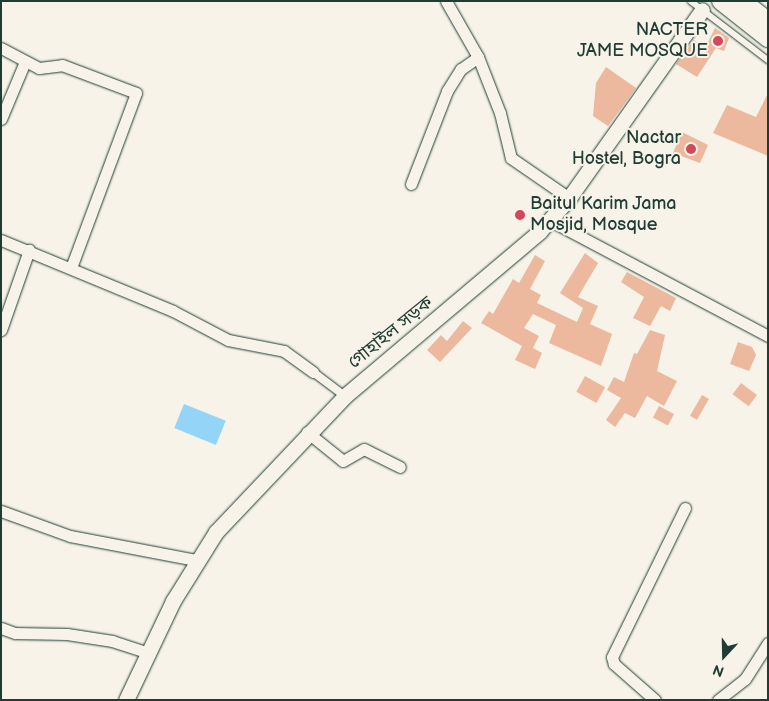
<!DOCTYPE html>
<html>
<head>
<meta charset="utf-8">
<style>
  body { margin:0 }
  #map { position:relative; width:769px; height:701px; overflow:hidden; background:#f7f3e8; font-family:"Balsamiq Sans","Noto Sans Bengali",sans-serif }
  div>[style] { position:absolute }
  .water>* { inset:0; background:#94d4f6; transform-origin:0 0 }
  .building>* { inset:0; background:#ecb89e; transform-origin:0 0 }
  .roads { filter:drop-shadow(0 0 1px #1f3d34) drop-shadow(0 0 1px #1f3d34) }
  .service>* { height:5.5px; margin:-2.75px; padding:0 2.75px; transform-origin:2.75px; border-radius:2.75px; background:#f7f3e8 }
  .pedestrian>* { height:8px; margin:-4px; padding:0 4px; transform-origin:4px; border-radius:4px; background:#f7f3e8 }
  .minor>* { height:11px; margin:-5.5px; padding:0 5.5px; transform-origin:5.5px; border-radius:5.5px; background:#f7f3e8 }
  .secondary>* { height:15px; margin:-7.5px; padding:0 7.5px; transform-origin:7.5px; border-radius:7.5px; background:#f7f3e8 }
  .trunk>* { height:18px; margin:-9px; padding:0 9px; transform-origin:9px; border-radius:9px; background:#f7f3e8 }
  .dots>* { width:14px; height:14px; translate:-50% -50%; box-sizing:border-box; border:2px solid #f7f3e8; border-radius:50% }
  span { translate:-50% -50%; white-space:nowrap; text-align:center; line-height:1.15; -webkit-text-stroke:4px #f7f3e8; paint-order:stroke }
  .poi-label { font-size:18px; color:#1f3d34 }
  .right { translate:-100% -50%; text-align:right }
  .left { translate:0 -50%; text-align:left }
  .street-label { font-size:18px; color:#1f3d34 }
  .frame { position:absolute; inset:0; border:2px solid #1f3d34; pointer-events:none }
  .north { position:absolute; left:699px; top:631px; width:50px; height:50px; -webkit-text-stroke:4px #f7f3e8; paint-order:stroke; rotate:201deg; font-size:14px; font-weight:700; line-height:20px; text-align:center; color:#1f3d34 }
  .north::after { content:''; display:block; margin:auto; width:18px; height:22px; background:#1f3d34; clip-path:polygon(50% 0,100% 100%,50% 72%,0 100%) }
</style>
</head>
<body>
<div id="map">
  <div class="water">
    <i style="left:184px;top:404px;width:45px;height:26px;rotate:22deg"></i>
  </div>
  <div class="building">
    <i style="clip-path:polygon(715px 28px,729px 38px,724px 51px,716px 48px,697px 77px,676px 64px,694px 40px,705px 48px)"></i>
    <i style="clip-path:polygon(606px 67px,636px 88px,608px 126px,593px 116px,596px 83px)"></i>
    <i style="clip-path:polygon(768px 93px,768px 156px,713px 133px,727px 105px,756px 117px)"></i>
    <i style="clip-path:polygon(682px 132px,708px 145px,700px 163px,673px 153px)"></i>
    <i style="clip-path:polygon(585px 253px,598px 263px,578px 297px,598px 306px,590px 324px,612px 334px,601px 366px,549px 343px,556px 325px,533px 314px,524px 328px,539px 336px,533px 348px,542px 353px,535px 369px,515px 360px,522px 346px,481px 323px,489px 311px,493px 314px,513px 279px,519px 283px,535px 255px,545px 261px,530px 289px,541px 295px,537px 303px,577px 322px,583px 308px,560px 293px)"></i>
    <i style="clip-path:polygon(627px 272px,676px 298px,670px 311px,661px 306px,650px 326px,633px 318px,644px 297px,621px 282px)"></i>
    <i style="clip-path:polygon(463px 321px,472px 328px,440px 362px,427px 350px,441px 335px,447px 341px)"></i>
    <i style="clip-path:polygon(650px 330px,665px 335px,657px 371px,677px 381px,664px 406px,647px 396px,635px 418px,625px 413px,615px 427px,606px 420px,621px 398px,607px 390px,614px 377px,624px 382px,634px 353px,637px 354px)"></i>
    <i style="clip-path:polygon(738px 342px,752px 347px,756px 355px,749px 371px,730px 364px)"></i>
    <i style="left:585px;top:376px;width:23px;height:18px;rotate:29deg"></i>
    <i style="left:741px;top:383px;width:20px;height:14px;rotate:37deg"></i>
    <i style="left:702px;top:395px;width:8px;height:24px;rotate:30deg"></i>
    <i style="left:659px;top:406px;width:17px;height:13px;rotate:28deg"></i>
  </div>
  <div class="roads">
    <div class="service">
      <i style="left:691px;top:1px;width:97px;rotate:37.5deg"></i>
    </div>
    <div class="pedestrian">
      <i style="left:313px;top:372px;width:40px;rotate:37deg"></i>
    </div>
    <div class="minor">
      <i style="left:446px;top:1px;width:64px;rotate:60.3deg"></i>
      <i style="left:478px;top:57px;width:60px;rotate:68.6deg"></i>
      <i style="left:500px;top:113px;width:46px;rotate:76.3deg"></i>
      <i style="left:511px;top:158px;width:70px;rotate:34.6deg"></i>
      <i style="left:1px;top:48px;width:43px;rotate:27.8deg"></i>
      <i style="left:39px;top:68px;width:23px;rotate:-7deg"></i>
      <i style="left:62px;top:65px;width:79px;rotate:20.7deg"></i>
      <i style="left:136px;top:93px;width:187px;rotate:110.4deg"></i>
      <i style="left:1px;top:119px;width:60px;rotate:-67.3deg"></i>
      <i style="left:411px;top:184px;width:100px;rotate:-68.8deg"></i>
      <i style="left:447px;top:91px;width:26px;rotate:-58deg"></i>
      <i style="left:461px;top:69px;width:21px;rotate:-35deg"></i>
      <i style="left:549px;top:220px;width:248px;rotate:27.9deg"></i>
      <i style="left:1px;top:240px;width:186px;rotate:22.4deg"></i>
      <i style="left:173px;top:311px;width:62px;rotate:27.8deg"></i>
      <i style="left:228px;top:340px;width:57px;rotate:11.1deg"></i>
      <i style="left:284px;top:351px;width:36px;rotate:36deg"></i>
      <i style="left:1px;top:330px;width:85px;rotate:-70.7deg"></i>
      <i style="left:307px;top:432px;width:46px;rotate:38.9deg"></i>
      <i style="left:343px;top:461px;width:24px;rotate:-30deg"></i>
      <i style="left:364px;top:449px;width:40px;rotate:26.6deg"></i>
      <i style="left:1px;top:511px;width:73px;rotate:19.9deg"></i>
      <i style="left:70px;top:536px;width:128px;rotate:10.8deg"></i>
      <i style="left:1px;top:628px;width:15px;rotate:20deg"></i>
      <i style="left:15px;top:633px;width:52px;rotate:1.1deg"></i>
      <i style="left:67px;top:634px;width:46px;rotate:8.8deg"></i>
      <i style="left:112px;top:641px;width:40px;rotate:18deg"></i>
      <i style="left:655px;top:700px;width:55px;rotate:-138.7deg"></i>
      <i style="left:614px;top:664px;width:7px;rotate:-106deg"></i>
      <i style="left:612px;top:657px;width:166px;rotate:-63.9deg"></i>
      <i style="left:718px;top:700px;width:34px;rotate:-38deg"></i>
      <i style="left:745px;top:679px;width:43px;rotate:-57.4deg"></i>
    </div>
    <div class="secondary">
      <i style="left:126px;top:700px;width:110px;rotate:-64.6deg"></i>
      <i style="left:173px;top:601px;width:81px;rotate:-58.1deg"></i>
      <i style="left:216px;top:532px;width:187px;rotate:-46.5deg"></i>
      <i style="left:345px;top:396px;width:254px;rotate:-40.2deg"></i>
      <i style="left:539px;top:232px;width:45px;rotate:-48.6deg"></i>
      <i style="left:569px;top:198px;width:230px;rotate:-54.7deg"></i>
    </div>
    <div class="trunk">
      <i style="left:721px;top:1px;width:60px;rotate:38.2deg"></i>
      <i style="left:742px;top:1px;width:33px;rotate:38deg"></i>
    </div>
  </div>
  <div class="dots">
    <i style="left:718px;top:41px;background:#d1495b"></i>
    <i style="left:691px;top:149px;background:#d1495b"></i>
    <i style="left:520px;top:215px;background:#d1495b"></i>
  </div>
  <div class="poi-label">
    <span class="right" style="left:708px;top:41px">NACTER<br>JAME MOSQUE</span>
    <span class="right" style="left:681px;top:149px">Nactar<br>Hostel, Bogra</span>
    <span class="left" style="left:530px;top:215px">Baitul Karim Jama<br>Mosjid, Mosque</span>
  </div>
  <div class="street-label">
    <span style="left:391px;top:333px;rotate:-39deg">গোহাইল সড়ক</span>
  </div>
  <div class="frame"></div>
  <div class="north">N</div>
</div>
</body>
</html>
